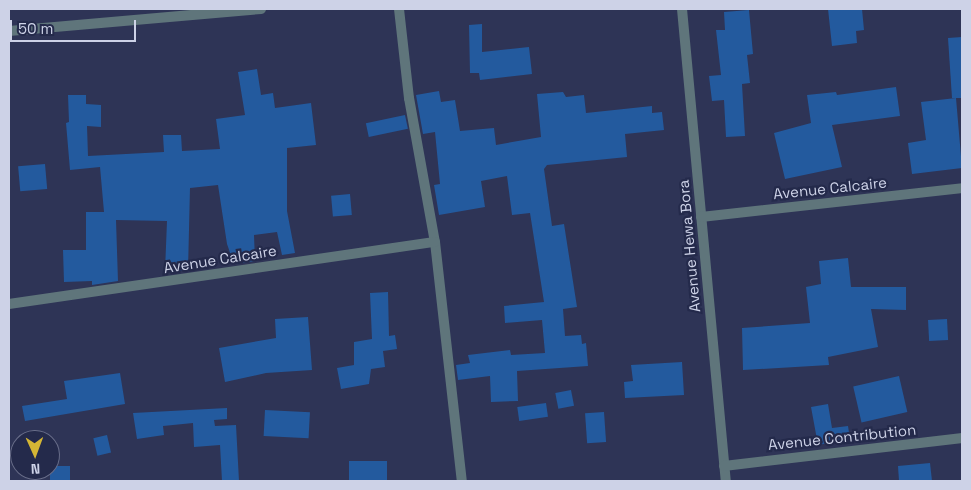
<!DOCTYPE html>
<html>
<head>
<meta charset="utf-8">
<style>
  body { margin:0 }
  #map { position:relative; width:971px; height:490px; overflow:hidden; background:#2e3456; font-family:"Space Grotesk",sans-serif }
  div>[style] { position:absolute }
  .building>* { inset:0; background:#235a9e; transform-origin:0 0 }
  .minor>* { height:10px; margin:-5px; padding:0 5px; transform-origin:5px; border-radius:5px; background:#5f757b }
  span { translate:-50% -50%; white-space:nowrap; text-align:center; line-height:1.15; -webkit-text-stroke:4.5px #242a4b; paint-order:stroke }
  .street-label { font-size:15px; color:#cdd2e7 }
  .frame { position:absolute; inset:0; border:10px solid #cdd2e7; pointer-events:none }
  .north { position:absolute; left:10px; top:430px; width:50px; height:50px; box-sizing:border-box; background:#242a4b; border:1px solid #686d89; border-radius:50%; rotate:178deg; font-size:14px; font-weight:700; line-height:20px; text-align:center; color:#cdd2e7 }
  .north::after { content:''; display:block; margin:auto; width:18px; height:22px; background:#d4b635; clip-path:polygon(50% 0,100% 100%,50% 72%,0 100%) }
  .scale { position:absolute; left:10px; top:20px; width:126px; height:22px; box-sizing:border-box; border:2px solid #cdd2e7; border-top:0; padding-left:6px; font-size:15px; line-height:18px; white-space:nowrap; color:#cdd2e7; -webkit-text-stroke:4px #242a4b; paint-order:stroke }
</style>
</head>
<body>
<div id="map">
  <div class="building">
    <i style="clip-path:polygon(828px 9px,862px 9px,864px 30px,856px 31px,857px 43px,832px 46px)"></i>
    <i style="clip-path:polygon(749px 10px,753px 54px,747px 55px,750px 83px,742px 84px,745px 136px,726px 137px,724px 100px,712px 101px,709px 76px,721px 75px,716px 30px,725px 30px,724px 12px)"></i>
    <i style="clip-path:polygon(482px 24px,482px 52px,529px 47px,532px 74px,480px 80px,479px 73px,470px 73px,469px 25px)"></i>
    <i style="clip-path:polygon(962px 37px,962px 98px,952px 98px,948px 38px)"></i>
    <i style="clip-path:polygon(257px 69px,261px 95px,273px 93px,275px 108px,311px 103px,316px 145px,287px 148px,287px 211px,295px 253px,282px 255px,277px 232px,254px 235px,255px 261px,234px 264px,227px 244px,218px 185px,190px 188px,188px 271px,165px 271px,167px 221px,116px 220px,118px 281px,92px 285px,92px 281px,64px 282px,63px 250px,86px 250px,86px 212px,104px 212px,100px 167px,70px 170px,66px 123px,69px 122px,68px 95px,86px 95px,86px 104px,101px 105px,101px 127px,87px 126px,88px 156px,164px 152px,163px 135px,181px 135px,182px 151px,220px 149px,216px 119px,245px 115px,238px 72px)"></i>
    <i style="clip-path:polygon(896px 87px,900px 116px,832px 125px,842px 167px,785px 179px,774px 133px,811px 123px,807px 95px,836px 92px,837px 95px)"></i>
    <i style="clip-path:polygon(439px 91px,441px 102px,455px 100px,460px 131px,494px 128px,496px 145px,541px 137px,537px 94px,563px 92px,566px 97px,584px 95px,586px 113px,652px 106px,652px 113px,662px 112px,664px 130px,625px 134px,627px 157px,547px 165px,544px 169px,552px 226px,564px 224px,577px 307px,563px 309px,565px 336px,581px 335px,582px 344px,586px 343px,588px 366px,517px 371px,518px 401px,491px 402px,490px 376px,458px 380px,456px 365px,470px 363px,468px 355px,510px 350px,511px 355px,545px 353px,542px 320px,505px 323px,504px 306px,544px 302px,530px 213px,512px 215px,507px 176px,481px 181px,485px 207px,439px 215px,434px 185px,440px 184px,435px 132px,423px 134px,416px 95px)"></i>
    <i style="clip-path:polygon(956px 98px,962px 168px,912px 174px,908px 143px,926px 140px,921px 102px)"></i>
    <i style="left:405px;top:115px;width:14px;height:40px;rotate:78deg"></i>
    <i style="left:45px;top:164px;width:25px;height:27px;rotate:85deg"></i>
    <i style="left:350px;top:194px;width:21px;height:19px;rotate:85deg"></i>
    <i style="clip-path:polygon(848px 258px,851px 287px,906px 287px,906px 310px,871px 309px,878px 347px,828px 357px,829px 365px,743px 370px,742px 328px,810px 323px,806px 287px,821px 284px,819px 261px)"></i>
    <i style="clip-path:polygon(388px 292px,389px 336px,395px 335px,397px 349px,383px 351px,385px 367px,371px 369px,369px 384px,341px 389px,337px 368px,354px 365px,354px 342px,372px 339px,370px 293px)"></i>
    <i style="clip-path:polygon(308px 317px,312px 370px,266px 373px,225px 382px,219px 348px,276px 338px,275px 319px)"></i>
    <i style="left:947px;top:319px;width:21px;height:19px;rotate:87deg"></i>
    <i style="clip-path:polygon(682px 362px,684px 395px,625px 398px,624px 382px,633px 381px,631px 365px)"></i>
    <i style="clip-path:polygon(120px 373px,125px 404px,25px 421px,22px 406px,67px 399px,64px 381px)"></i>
    <i style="left:899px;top:376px;width:37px;height:47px;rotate:77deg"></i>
    <i style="left:571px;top:390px;width:16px;height:16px;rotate:79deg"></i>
    <i style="left:546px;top:403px;width:14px;height:29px;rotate:82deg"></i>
    <i style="clip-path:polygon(828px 404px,832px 428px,848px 426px,850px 439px,818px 445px,811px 407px)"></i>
    <i style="clip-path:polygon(227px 408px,227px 419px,214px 420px,215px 426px,236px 425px,239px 481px,222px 481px,220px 445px,194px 447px,193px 423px,163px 426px,164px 435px,137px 439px,133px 413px)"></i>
    <i style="left:265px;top:410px;width:45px;height:26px;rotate:3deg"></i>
    <i style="left:604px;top:412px;width:30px;height:19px;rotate:86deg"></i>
    <i style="left:107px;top:435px;width:18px;height:14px;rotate:77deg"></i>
    <i style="left:387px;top:461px;width:20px;height:38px;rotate:90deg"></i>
    <i style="clip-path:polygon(930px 463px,932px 481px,899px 481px,898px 466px)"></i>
    <i style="left:50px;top:466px;width:20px;height:15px"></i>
  </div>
  <div class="minor">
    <i style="left:399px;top:9px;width:90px;rotate:83.6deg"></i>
    <i style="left:409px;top:98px;width:146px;rotate:79.8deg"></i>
    <i style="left:435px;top:242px;width:241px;rotate:83.6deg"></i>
    <i style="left:682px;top:9px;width:474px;rotate:84.7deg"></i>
    <i style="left:9px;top:31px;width:253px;rotate:-5deg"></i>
    <i style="left:701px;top:217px;width:263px;rotate:-6.3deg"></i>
    <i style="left:9px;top:304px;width:430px;rotate:-8.3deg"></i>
    <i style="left:724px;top:466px;width:240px;rotate:-6.7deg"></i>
  </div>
  <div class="street-label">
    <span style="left:830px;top:188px;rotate:-6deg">Avenue Calcaire</span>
    <span style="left:689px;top:246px;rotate:-95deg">Avenue Hewa Bora</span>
    <span style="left:220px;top:259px;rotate:-9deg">Avenue Calcaire</span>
    <span style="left:842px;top:437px;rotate:-6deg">Avenue Contribution</span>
  </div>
  <div class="frame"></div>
  <div class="north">N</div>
  <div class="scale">50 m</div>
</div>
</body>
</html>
